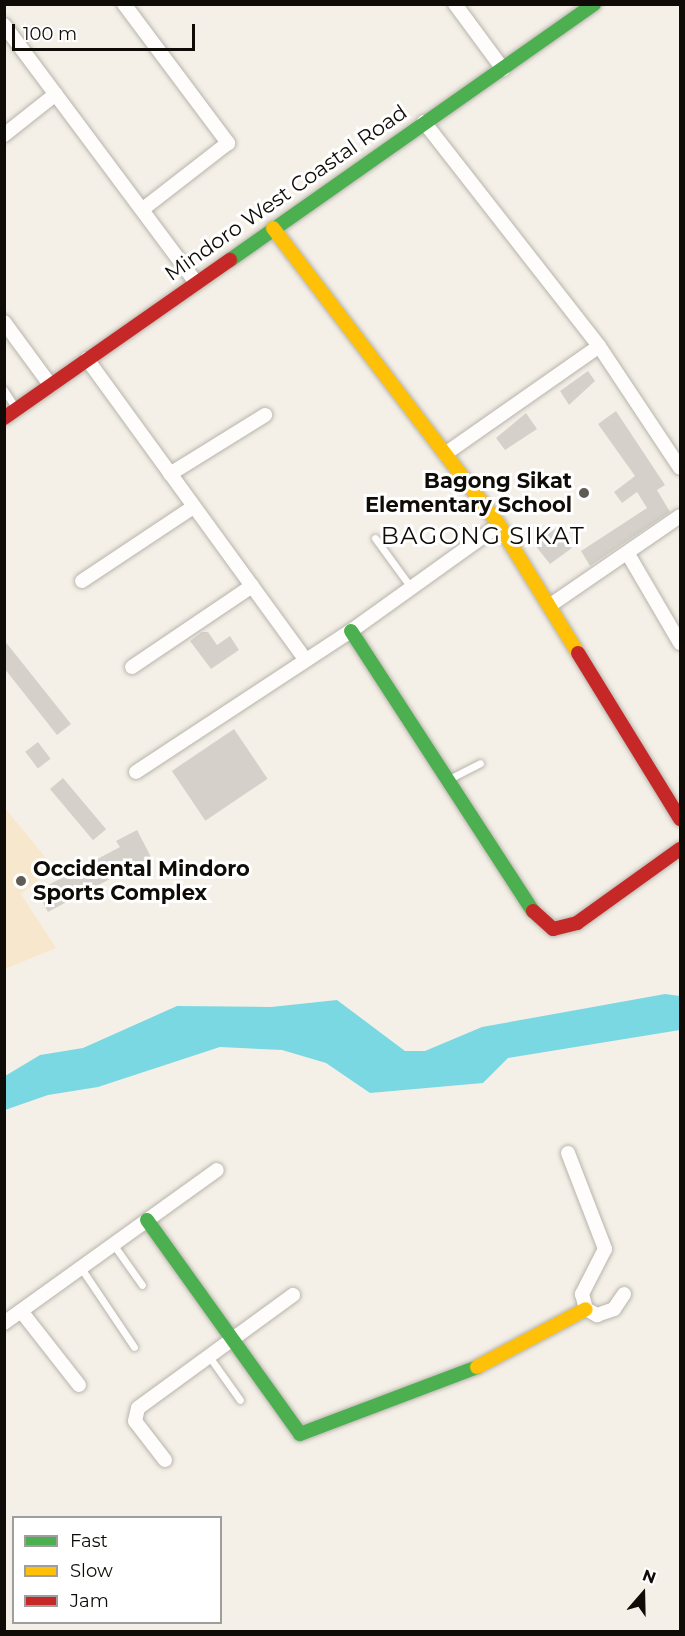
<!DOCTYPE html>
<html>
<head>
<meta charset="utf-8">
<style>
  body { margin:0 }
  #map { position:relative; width:685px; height:1636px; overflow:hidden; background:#f5f0e7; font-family:Montserrat,sans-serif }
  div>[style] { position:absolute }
  .green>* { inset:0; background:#f7e7cc }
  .water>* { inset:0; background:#7ad8e3 }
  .building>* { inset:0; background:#d5d1ca; transform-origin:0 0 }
  .roads { filter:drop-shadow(0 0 2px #b7b4ad) drop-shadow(0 0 2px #b7b4ad) }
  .lane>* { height:7px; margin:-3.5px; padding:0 3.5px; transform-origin:3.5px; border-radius:3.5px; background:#fefdfb }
  .street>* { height:14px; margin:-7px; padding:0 7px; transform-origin:7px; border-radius:7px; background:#fefdfb }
  .fast>* { height:14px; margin:-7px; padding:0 7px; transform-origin:7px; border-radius:7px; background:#4caf50 }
  .slow>* { height:14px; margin:-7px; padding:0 7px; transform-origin:7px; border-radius:7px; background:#ffc107 }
  .jam>* { height:14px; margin:-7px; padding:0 7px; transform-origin:7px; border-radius:7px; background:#c62828 }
  .dots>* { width:16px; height:16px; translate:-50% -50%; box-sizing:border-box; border:3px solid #fff; border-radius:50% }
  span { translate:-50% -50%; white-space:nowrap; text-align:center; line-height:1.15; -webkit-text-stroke:6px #fff; paint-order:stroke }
  .street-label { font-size:21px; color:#0f0c07 }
  .poi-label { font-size:21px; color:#0f0c07; font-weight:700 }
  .right { translate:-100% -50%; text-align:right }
  .left { translate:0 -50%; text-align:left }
  .quarter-label { font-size:24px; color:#0f0c07; letter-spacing:1.5px }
  .frame { position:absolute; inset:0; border:6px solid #0f0c07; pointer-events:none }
  .legend { position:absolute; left:12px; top:1516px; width:210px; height:108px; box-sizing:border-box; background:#fff; border:2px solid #9f9e9c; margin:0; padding:8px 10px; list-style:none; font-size:18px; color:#0f0c07 }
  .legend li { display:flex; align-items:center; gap:12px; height:30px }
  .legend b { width:30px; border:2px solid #9f9e9c }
  .north { position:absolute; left:613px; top:1564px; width:60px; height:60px; -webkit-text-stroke:4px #fff; paint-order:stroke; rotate:20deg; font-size:16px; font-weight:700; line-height:24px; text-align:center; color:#0f0c07 }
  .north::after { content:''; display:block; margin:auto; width:21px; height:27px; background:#0f0c07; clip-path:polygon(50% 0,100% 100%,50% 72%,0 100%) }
  .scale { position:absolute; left:12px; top:24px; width:183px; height:27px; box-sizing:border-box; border:3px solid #0f0c07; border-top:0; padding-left:8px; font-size:18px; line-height:21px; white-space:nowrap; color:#0f0c07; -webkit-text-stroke:4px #fff; paint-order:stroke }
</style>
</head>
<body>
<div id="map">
  <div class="green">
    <i style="clip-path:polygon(5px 808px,54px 868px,21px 894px,56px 948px,5px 969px)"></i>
  </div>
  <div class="water">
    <i style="clip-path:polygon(665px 994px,680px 996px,680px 1030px,508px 1058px,483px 1083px,370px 1093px,326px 1063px,282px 1050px,220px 1047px,98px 1087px,48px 1095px,5px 1110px,5px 1076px,40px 1055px,83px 1048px,177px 1006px,271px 1007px,337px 1000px,405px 1051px,425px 1051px,482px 1027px)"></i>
  </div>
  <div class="building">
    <i style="clip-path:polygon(588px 371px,595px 381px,569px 405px,560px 391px)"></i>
    <i style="clip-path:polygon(616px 411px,665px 485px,657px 490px,670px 512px,590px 566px,581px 551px,647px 508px,637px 492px,622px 503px,614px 492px,635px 476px,598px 424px)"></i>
    <i style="clip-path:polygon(526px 413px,537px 429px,505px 450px,496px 438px)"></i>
    <i style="clip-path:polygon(562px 524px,572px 548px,550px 564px,534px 544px)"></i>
    <i style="clip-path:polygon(202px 632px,208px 632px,217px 645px,230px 636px,239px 650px,211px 669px,190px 641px)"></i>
    <i style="clip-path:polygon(4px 640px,71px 724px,57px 735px,4px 668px)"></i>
    <i style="left:234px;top:729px;width:60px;height:75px;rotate:56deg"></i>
    <i style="left:38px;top:742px;width:21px;height:16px;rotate:53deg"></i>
    <i style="left:63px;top:778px;width:67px;height:17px;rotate:50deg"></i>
    <i style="clip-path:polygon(137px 830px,151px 857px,48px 912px,37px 891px,120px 847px,116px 841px)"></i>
  </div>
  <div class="roads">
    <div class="lane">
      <i style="left:4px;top:390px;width:20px;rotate:57deg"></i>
      <i style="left:375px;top:538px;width:63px;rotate:54deg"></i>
      <i style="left:447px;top:780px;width:37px;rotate:-27deg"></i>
      <i style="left:113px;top:1244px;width:50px;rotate:54.7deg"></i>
      <i style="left:81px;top:1268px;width:95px;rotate:56.1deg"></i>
      <i style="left:208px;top:1355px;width:55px;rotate:54.6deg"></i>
    </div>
    <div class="street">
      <i style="left:124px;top:4px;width:174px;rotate:53.2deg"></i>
      <i style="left:228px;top:143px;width:108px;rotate:142.2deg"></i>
      <i style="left:455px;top:4px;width:81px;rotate:53.6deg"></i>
      <i style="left:4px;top:25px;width:319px;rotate:53.3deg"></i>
      <i style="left:424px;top:122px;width:284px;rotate:52deg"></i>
      <i style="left:599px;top:346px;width:146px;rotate:56.4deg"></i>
      <i style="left:4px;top:135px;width:66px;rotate:-38.3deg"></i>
      <i style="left:4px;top:322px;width:79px;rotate:53.7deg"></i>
      <i style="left:87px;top:359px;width:372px;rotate:54deg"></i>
      <i style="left:445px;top:454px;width:188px;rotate:-35deg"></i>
      <i style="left:170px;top:474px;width:112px;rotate:-31.8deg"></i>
      <i style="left:628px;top:554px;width:103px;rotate:59.7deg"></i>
      <i style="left:82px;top:581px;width:132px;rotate:-33.6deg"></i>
      <i style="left:552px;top:604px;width:155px;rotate:-34.5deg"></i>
      <i style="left:132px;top:667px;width:145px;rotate:-34deg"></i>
      <i style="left:136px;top:772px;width:257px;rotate:-33.3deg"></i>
      <i style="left:351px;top:631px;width:182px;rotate:-35.6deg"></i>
      <i style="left:568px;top:1153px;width:103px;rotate:68.9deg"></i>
      <i style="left:605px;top:1249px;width:51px;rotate:117.1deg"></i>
      <i style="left:582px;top:1294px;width:16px;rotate:75deg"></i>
      <i style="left:586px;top:1309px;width:13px;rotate:29deg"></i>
      <i style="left:597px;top:1315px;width:18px;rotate:-19deg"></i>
      <i style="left:614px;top:1309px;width:18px;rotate:-56deg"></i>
      <i style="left:21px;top:1311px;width:94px;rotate:51.9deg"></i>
      <i style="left:4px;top:1323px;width:262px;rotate:-35.7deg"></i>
      <i style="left:165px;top:1460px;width:49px;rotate:-127.6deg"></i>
      <i style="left:135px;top:1421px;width:13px;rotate:-77deg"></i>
      <i style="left:138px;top:1408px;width:192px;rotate:-36.1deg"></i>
    </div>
    <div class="fast">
      <i style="left:230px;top:260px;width:445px;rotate:-35.1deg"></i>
      <i style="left:351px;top:631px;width:334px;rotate:57deg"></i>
      <i style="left:147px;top:1220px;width:263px;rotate:54.4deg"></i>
      <i style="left:300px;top:1434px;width:189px;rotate:-20.7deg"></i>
    </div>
    <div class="slow">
      <i style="left:273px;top:228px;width:373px;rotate:52.7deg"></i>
      <i style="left:499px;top:525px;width:150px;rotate:58.3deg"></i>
      <i style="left:477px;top:1367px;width:123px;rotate:-28deg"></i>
    </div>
    <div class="jam">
      <i style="left:4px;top:418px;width:276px;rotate:-35deg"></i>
      <i style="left:578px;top:653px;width:195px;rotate:58.4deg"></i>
      <i style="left:533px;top:911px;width:27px;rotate:42deg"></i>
      <i style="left:553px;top:929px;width:25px;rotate:-14deg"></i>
      <i style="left:577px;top:923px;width:127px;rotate:-35.7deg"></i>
    </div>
  </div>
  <div class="dots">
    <i style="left:584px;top:493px;background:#605c55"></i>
    <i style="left:21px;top:881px;background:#605c55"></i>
  </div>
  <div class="street-label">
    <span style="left:286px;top:193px;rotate:-35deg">Mindoro West Coastal Road</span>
  </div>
  <div class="poi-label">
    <span class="right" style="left:572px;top:493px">Bagong Sikat<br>Elementary School</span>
    <span class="left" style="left:33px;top:881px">Occidental Mindoro<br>Sports Complex</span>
  </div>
  <div class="quarter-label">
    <span style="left:483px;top:536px">BAGONG SIKAT</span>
  </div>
  <div class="frame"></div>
  <ul class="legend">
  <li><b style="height:8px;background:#4caf50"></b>Fast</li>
  <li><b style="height:8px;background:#ffc107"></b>Slow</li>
  <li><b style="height:8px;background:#c62828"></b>Jam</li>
  </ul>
  <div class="north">N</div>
  <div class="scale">100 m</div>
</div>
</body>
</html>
